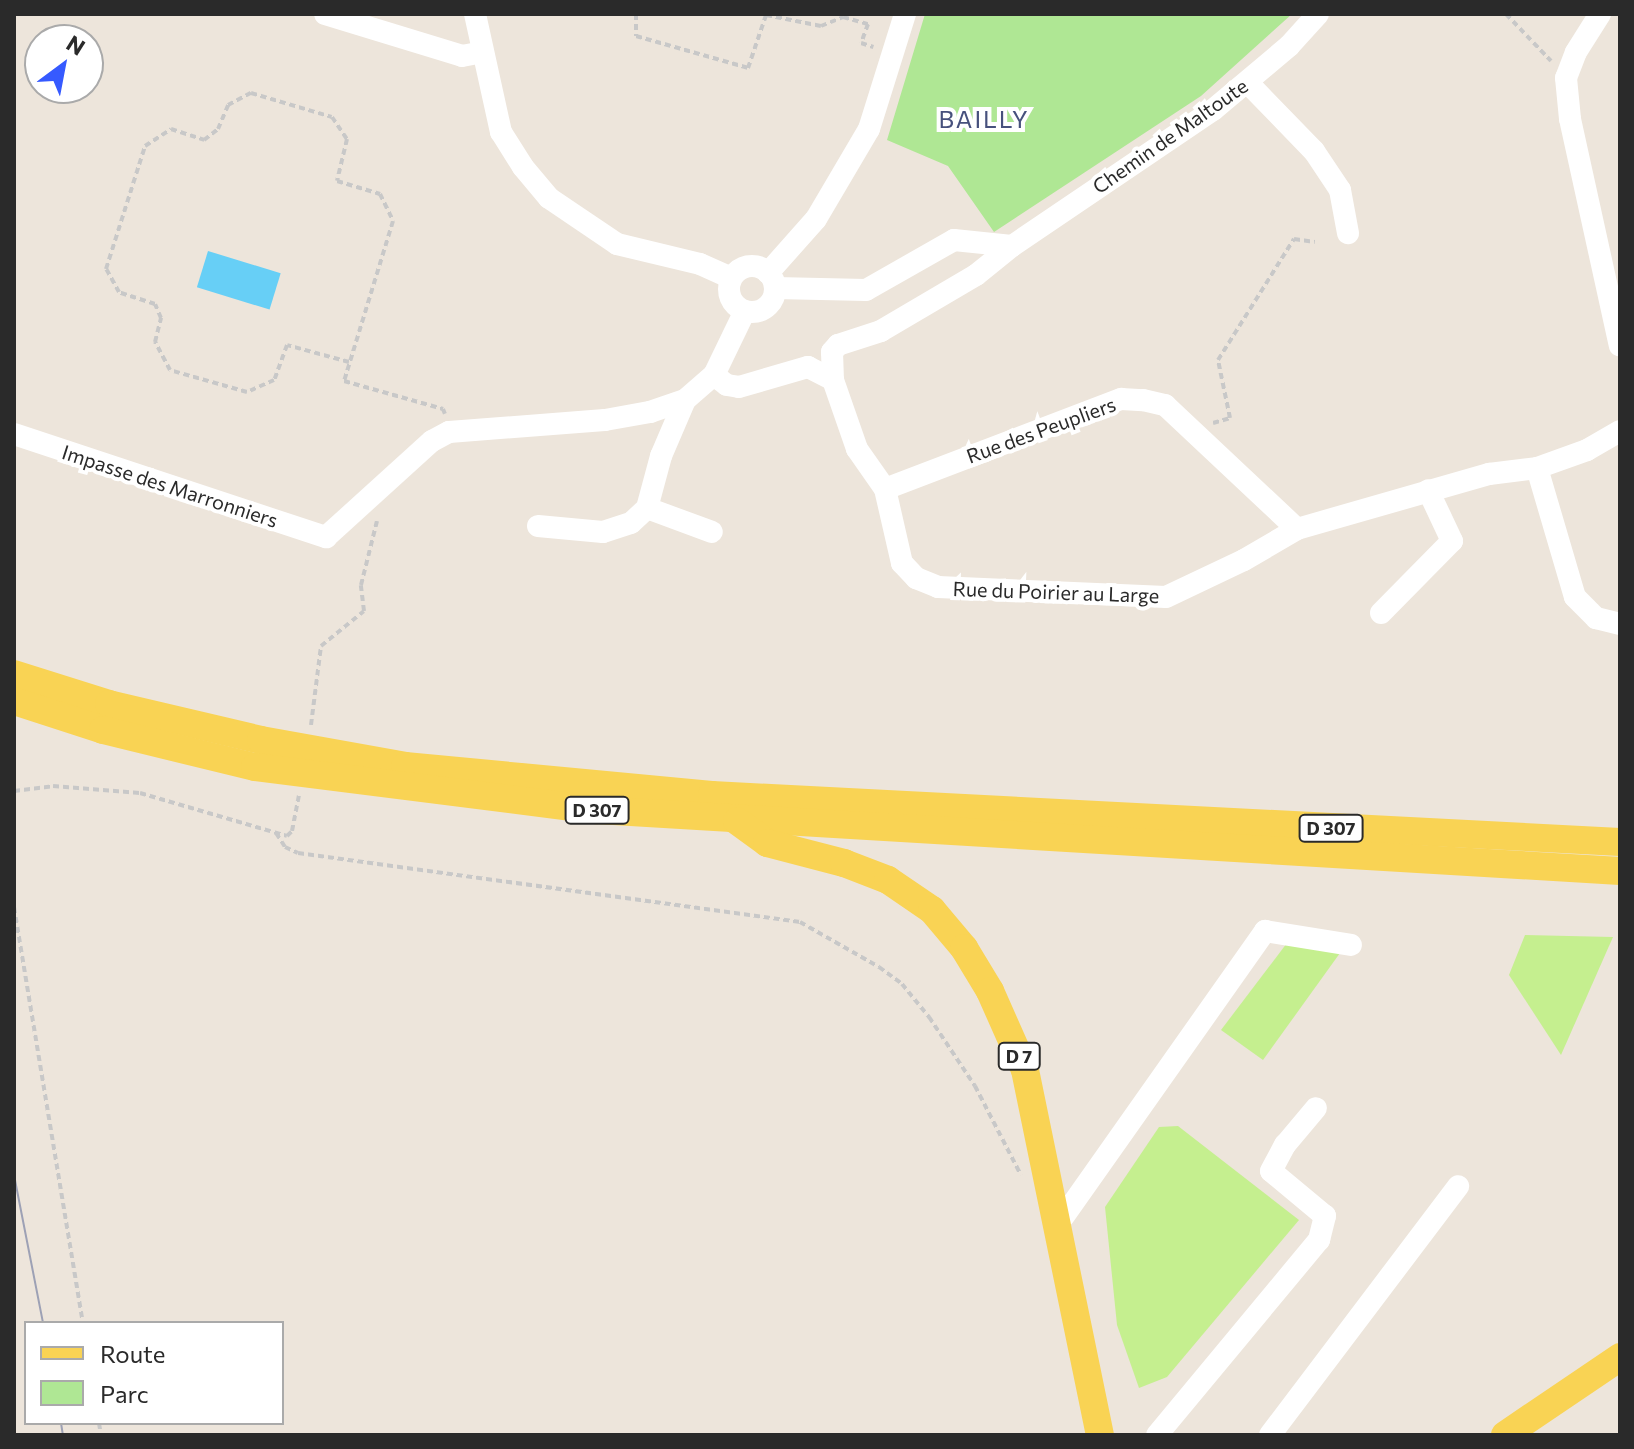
<!DOCTYPE html>
<html>
<head>
<meta charset="utf-8">
<style>
  body { margin:0 }
  #map { position:relative; width:1634px; height:1449px; overflow:hidden; background:#ede5db; font-family:Commissioner,sans-serif }
  div>[style] { position:absolute }
  .green>* { inset:0; background:#afe794 }
  .pitch>* { inset:0; background:#c5ef8f }
  .water>* { inset:0; background:#67cff6; transform-origin:0 0 }
  .path>* { height:4px; margin-top:-2px; transform-origin:0; background:repeating-linear-gradient(90deg,#c8c8c8 0 6px,transparent 0 10px) }
  .minor>* { height:22px; margin:-11px; padding:0 11px; transform-origin:11px; border-radius:11px; background:#fff }
  .minor>.ring { margin:-11px; padding:0; box-sizing:content-box; background:none; border:22px solid #fff; border-radius:50% }
  .major>* { height:28px; margin:-14px; padding:0 14px; transform-origin:14px; border-radius:14px; background:#f9d354 }
  .tram>* { height:2px; margin:-1px; padding:0 1px; transform-origin:1px; border-radius:1px; background:#9da1b5 }
  span { translate:-50% -50%; white-space:nowrap; text-align:center; line-height:1.15; -webkit-text-stroke:8px #fff; paint-order:stroke }
  .shield-label span { padding:2px 6px; background:#fff; border:2px solid; border-radius:6px; -webkit-text-stroke-width:0 }
  .shield-label { font-size:18px; color:#2a2a2a; font-weight:700 }
  .street-label { font-size:20px; color:#2a2a2a }
  .quarter-label { font-size:24px; color:#47517d; letter-spacing:2px }
  .frame { position:absolute; inset:0; border:16px solid #2a2a2a; pointer-events:none }
  .legend { position:absolute; left:24px; top:1321px; width:260px; height:104px; box-sizing:border-box; background:#fff; border:2px solid #aaa; margin:0; padding:10px 14px; list-style:none; font-size:24px; color:#2a2a2a }
  .legend li { display:flex; align-items:center; gap:16px; height:40px }
  .legend b { width:40px; border:2px solid #aaa }
  .north { position:absolute; left:24px; top:24px; width:80px; height:80px; box-sizing:border-box; background:#fff; border:2px solid #aaa; border-radius:50%; rotate:32deg; font-size:22px; font-weight:700; line-height:32px; text-align:center; color:#2a2a2a }
  .north::after { content:''; display:block; margin:auto; width:28px; height:36px; background:#365aff; clip-path:polygon(50% 0,100% 100%,50% 72%,0 100%) }
</style>
</head>
<body>
<div id="map">
  <div class="green">
    <i style="clip-path:polygon(925px 14px,1292px 14px,1201px 96px,994px 232px,948px 166px,887px 140px)"></i>
  </div>
  <div class="pitch">
    <i style="clip-path:polygon(1525px 935px,1613px 937px,1561px 1055px,1509px 975px)"></i>
    <i style="clip-path:polygon(1290px 939px,1340px 953px,1263px 1060px,1221px 1030px)"></i>
    <i style="clip-path:polygon(1178px 1126px,1299px 1220px,1167px 1377px,1139px 1388px,1117px 1325px,1105px 1207px,1159px 1127px)"></i>
  </div>
  <div class="water">
    <i style="left:208px;top:251px;width:76px;height:38px;rotate:17deg"></i>
  </div>
  <div class="path">
    <i style="left:636px;top:14px;width:22px;rotate:90deg"></i>
    <i style="left:636px;top:36px;width:116px;rotate:15.9deg"></i>
    <i style="left:748px;top:68px;width:56px;rotate:-71.2deg"></i>
    <i style="left:766px;top:15px;width:56px;rotate:11.3deg"></i>
    <i style="left:821px;top:26px;width:24px;rotate:-22deg"></i>
    <i style="left:843px;top:17px;width:26px;rotate:16deg"></i>
    <i style="left:868px;top:24px;width:20px;rotate:110deg"></i>
    <i style="left:861px;top:43px;width:13px;rotate:18deg"></i>
    <i style="left:1506px;top:14px;width:65px;rotate:46.2deg"></i>
    <i style="left:349px;top:362px;width:64px;rotate:-164.7deg"></i>
    <i style="left:287px;top:345px;width:37px;rotate:110deg"></i>
    <i style="left:274px;top:380px;width:30px;rotate:156deg"></i>
    <i style="left:247px;top:392px;width:80px;rotate:-164.1deg"></i>
    <i style="left:170px;top:370px;width:32px;rotate:-118deg"></i>
    <i style="left:155px;top:342px;width:25px;rotate:-76deg"></i>
    <i style="left:161px;top:318px;width:15px;rotate:-113deg"></i>
    <i style="left:155px;top:304px;width:38px;rotate:-162deg"></i>
    <i style="left:119px;top:292px;width:26px;rotate:-119deg"></i>
    <i style="left:106px;top:269px;width:129px;rotate:-72.4deg"></i>
    <i style="left:145px;top:146px;width:31px;rotate:-33deg"></i>
    <i style="left:171px;top:129px;width:35px;rotate:18deg"></i>
    <i style="left:204px;top:140px;width:18px;rotate:-38deg"></i>
    <i style="left:218px;top:129px;width:26px;rotate:-67deg"></i>
    <i style="left:228px;top:105px;width:26px;rotate:-28deg"></i>
    <i style="left:251px;top:93px;width:84px;rotate:16.5deg"></i>
    <i style="left:332px;top:117px;width:27px;rotate:56deg"></i>
    <i style="left:347px;top:139px;width:43px;rotate:103.4deg"></i>
    <i style="left:337px;top:181px;width:45px;rotate:16.8deg"></i>
    <i style="left:380px;top:194px;width:30px;rotate:64deg"></i>
    <i style="left:393px;top:221px;width:167px;rotate:107deg"></i>
    <i style="left:344px;top:381px;width:103px;rotate:15.8deg"></i>
    <i style="left:443px;top:409px;width:5px;rotate:68deg"></i>
    <i style="left:1213px;top:423px;width:18px;rotate:-16deg"></i>
    <i style="left:1230px;top:418px;width:59px;rotate:-101.7deg"></i>
    <i style="left:1218px;top:360px;width:143px;rotate:-57.9deg"></i>
    <i style="left:1294px;top:239px;width:21px;rotate:8deg"></i>
    <i style="left:311px;top:725px;width:80px;rotate:-82.8deg"></i>
    <i style="left:321px;top:646px;width:55px;rotate:-39.1deg"></i>
    <i style="left:364px;top:611px;width:26px;rotate:-97deg"></i>
    <i style="left:361px;top:585px;width:66px;rotate:-76deg"></i>
    <i style="left:14px;top:791px;width:39px;rotate:-7deg"></i>
    <i style="left:53px;top:786px;width:87px;rotate:4.6deg"></i>
    <i style="left:140px;top:793px;width:153px;rotate:16.3deg"></i>
    <i style="left:287px;top:836px;width:7px;rotate:-45deg"></i>
    <i style="left:292px;top:831px;width:36px;rotate:-79deg"></i>
    <i style="left:276px;top:833px;width:17px;rotate:57deg"></i>
    <i style="left:285px;top:847px;width:14px;rotate:25deg"></i>
    <i style="left:298px;top:853px;width:507px;rotate:7.83deg"></i>
    <i style="left:800px;top:922px;width:91px;rotate:29.7deg"></i>
    <i style="left:879px;top:967px;width:29px;rotate:36deg"></i>
    <i style="left:902px;top:984px;width:43px;rotate:50.7deg"></i>
    <i style="left:929px;top:1017px;width:83px;rotate:56.3deg"></i>
    <i style="left:975px;top:1086px;width:100px;rotate:62.7deg"></i>
    <i style="left:14px;top:907px;width:422px;rotate:80.6deg"></i>
    <i style="left:99px;top:1423px;width:12px;rotate:81deg"></i>
  </div>
  <div class="minor">
    <i style="left:325px;top:14px;width:143px;rotate:17deg"></i>
    <i style="left:462px;top:56px;width:20px;rotate:-11deg"></i>
    <i style="left:475px;top:14px;width:121px;rotate:77.6deg"></i>
    <i style="left:501px;top:132px;width:41px;rotate:57.8deg"></i>
    <i style="left:523px;top:167px;width:40px;rotate:50deg"></i>
    <i style="left:549px;top:198px;width:82px;rotate:34.1deg"></i>
    <i style="left:617px;top:244px;width:85px;rotate:13.5deg"></i>
    <i style="left:700px;top:264px;width:34px;rotate:24deg"></i>
    <i style="left:1318px;top:14px;width:43px;rotate:132.2deg"></i>
    <i style="left:1289px;top:46px;width:99px;rotate:139.9deg"></i>
    <i style="left:1213px;top:110px;width:243px;rotate:145.9deg"></i>
    <i style="left:1012px;top:246px;width:46px;rotate:141.1deg"></i>
    <i style="left:976px;top:275px;width:110px;rotate:149.5deg"></i>
    <i style="left:881px;top:331px;width:45px;rotate:162deg"></i>
    <i style="left:838px;top:345px;width:9px;rotate:131deg"></i>
    <i style="left:832px;top:352px;width:28px;rotate:88deg"></i>
    <i style="left:833px;top:380px;width:73px;rotate:70.8deg"></i>
    <i style="left:857px;top:449px;width:49px;rotate:55deg"></i>
    <i style="left:885px;top:489px;width:76px;rotate:77.1deg"></i>
    <i style="left:902px;top:563px;width:21px;rotate:47deg"></i>
    <i style="left:916px;top:578px;width:24px;rotate:22deg"></i>
    <i style="left:938px;top:587px;width:228px;rotate:2.5deg"></i>
    <i style="left:1166px;top:597px;width:86px;rotate:-25.4deg"></i>
    <i style="left:1244px;top:560px;width:61px;rotate:-30.3deg"></i>
    <i style="left:1297px;top:529px;width:200px;rotate:-16deg"></i>
    <i style="left:1489px;top:474px;width:48px;rotate:-7.1deg"></i>
    <i style="left:1537px;top:468px;width:134px;rotate:73.6deg"></i>
    <i style="left:1575px;top:597px;width:30px;rotate:45deg"></i>
    <i style="left:1596px;top:618px;width:25px;rotate:14deg"></i>
    <i style="left:1600px;top:14px;width:45px;rotate:122.3deg"></i>
    <i style="left:1576px;top:52px;width:28px;rotate:111deg"></i>
    <i style="left:1566px;top:78px;width:41px;rotate:84.4deg"></i>
    <i style="left:1570px;top:119px;width:232px;rotate:77.6deg"></i>
    <i style="left:1248px;top:83px;width:95px;rotate:45.9deg"></i>
    <i style="left:1314px;top:151px;width:47px;rotate:56.3deg"></i>
    <i style="left:1340px;top:190px;width:44px;rotate:79.5deg"></i>
    <i class="ring" style="left:729px;top:266px;width:24px;height:24px"></i>
    <i style="left:768px;top:273px;width:72px;rotate:-48.4deg"></i>
    <i style="left:816px;top:219px;width:104px;rotate:-59.5deg"></i>
    <i style="left:869px;top:129px;width:121px;rotate:-72.6deg"></i>
    <i style="left:775px;top:288px;width:91px;rotate:1.3deg"></i>
    <i style="left:866px;top:290px;width:101px;rotate:-29.6deg"></i>
    <i style="left:954px;top:240px;width:58px;rotate:5.9deg"></i>
    <i style="left:714px;top:375px;width:16px;rotate:38deg"></i>
    <i style="left:727px;top:385px;width:12px;rotate:9deg"></i>
    <i style="left:739px;top:387px;width:72px;rotate:-16.2deg"></i>
    <i style="left:808px;top:367px;width:28px;rotate:27deg"></i>
    <i style="left:14px;top:434px;width:329px;rotate:18.3deg"></i>
    <i style="left:326px;top:537px;width:143px;rotate:-42.2deg"></i>
    <i style="left:432px;top:441px;width:19px;rotate:-28deg"></i>
    <i style="left:449px;top:432px;width:156px;rotate:-4.4deg"></i>
    <i style="left:605px;top:420px;width:46px;rotate:-10.1deg"></i>
    <i style="left:650px;top:412px;width:37px;rotate:-19deg"></i>
    <i style="left:685px;top:400px;width:38px;rotate:-41deg"></i>
    <i style="left:714px;top:375px;width:71px;rotate:-64.2deg"></i>
    <i style="left:1537px;top:468px;width:53px;rotate:-19.8deg"></i>
    <i style="left:1587px;top:450px;width:38px;rotate:-30deg"></i>
    <i style="left:885px;top:489px;width:253px;rotate:-20.9deg"></i>
    <i style="left:1121px;top:399px;width:22px;rotate:3deg"></i>
    <i style="left:1143px;top:400px;width:23px;rotate:13deg"></i>
    <i style="left:1165px;top:405px;width:181px;rotate:43.2deg"></i>
    <i style="left:647px;top:508px;width:69px;rotate:20.3deg"></i>
    <i style="left:538px;top:526px;width:65px;rotate:5.3deg"></i>
    <i style="left:603px;top:532px;width:29px;rotate:-18deg"></i>
    <i style="left:631px;top:523px;width:22px;rotate:-43deg"></i>
    <i style="left:647px;top:508px;width:54px;rotate:-74.9deg"></i>
    <i style="left:661px;top:456px;width:61px;rotate:-66.8deg"></i>
    <i style="left:1381px;top:613px;width:101px;rotate:-45.4deg"></i>
    <i style="left:1452px;top:541px;width:56px;rotate:-115.2deg"></i>
    <i style="left:1064px;top:1216px;width:349px;rotate:-54.8deg"></i>
    <i style="left:1265px;top:931px;width:87px;rotate:9.2deg"></i>
    <i style="left:1157px;top:1435px;width:254px;rotate:-50.3deg"></i>
    <i style="left:1319px;top:1240px;width:25px;rotate:-76deg"></i>
    <i style="left:1325px;top:1216px;width:70px;rotate:-140.2deg"></i>
    <i style="left:1271px;top:1171px;width:30px;rotate:-62deg"></i>
    <i style="left:1285px;top:1145px;width:48px;rotate:-50deg"></i>
    <i style="left:1270px;top:1435px;width:312px;rotate:-52.9deg"></i>
  </div>
  <div class="major">
    <i style="left:14px;top:674px;width:100px;rotate:17.5deg"></i>
    <i style="left:109px;top:704px;width:156px;rotate:13.3deg"></i>
    <i style="left:261px;top:740px;width:146px;rotate:10.2deg"></i>
    <i style="left:405px;top:766px;width:308px;rotate:5.4deg"></i>
    <i style="left:712px;top:795px;width:909px;rotate:2.96deg"></i>
    <i style="left:14px;top:701px;width:94px;rotate:18deg"></i>
    <i style="left:103px;top:730px;width:156px;rotate:13.7deg"></i>
    <i style="left:255px;top:767px;width:345px;rotate:7.2deg"></i>
    <i style="left:597px;top:810px;width:1025px;rotate:3.41deg"></i>
    <i style="left:737px;top:821px;width:37px;rotate:36deg"></i>
    <i style="left:767px;top:843px;width:80px;rotate:14.6deg"></i>
    <i style="left:844px;top:863px;width:47px;rotate:21.1deg"></i>
    <i style="left:888px;top:880px;width:53px;rotate:34.3deg"></i>
    <i style="left:932px;top:910px;width:50px;rotate:49.9deg"></i>
    <i style="left:964px;top:948px;width:50px;rotate:58.8deg"></i>
    <i style="left:990px;top:991px;width:86px;rotate:66.1deg"></i>
    <i style="left:1025px;top:1070px;width:373px;rotate:78.4deg"></i>
    <i style="left:1505px;top:1435px;width:139px;rotate:-34.1deg"></i>
  </div>
  <div class="tram">
    <i style="left:14px;top:1175px;width:151px;rotate:78.9deg"></i>
    <i style="left:61px;top:1423px;width:12px;rotate:81deg"></i>
  </div>
  <div class="shield-label">
    <span style="left:597px;top:810px">D 307</span>
    <span style="left:1331px;top:828px">D 307</span>
    <span style="left:1019px;top:1056px">D 7</span>
  </div>
  <div class="street-label">
    <span style="left:1170px;top:136px;rotate:-35deg">Chemin de Maltoute</span>
    <span style="left:1041px;top:430px;rotate:-20deg">Rue des Peupliers</span>
    <span style="left:170px;top:486px;rotate:18deg">Impasse des Marronniers</span>
    <span style="left:1056px;top:592px;rotate:2deg">Rue du Poirier au Large</span>
  </div>
  <div class="quarter-label">
    <span style="left:984px;top:119px">BAILLY</span>
  </div>
  <div class="frame"></div>
  <ul class="legend">
  <li><b style="height:10px;background:#f9d354"></b>Route</li>
  <li><b style="height:22px;background:#afe794"></b>Parc</li>
  </ul>
  <div class="north">N</div>
</div>
</body>
</html>
